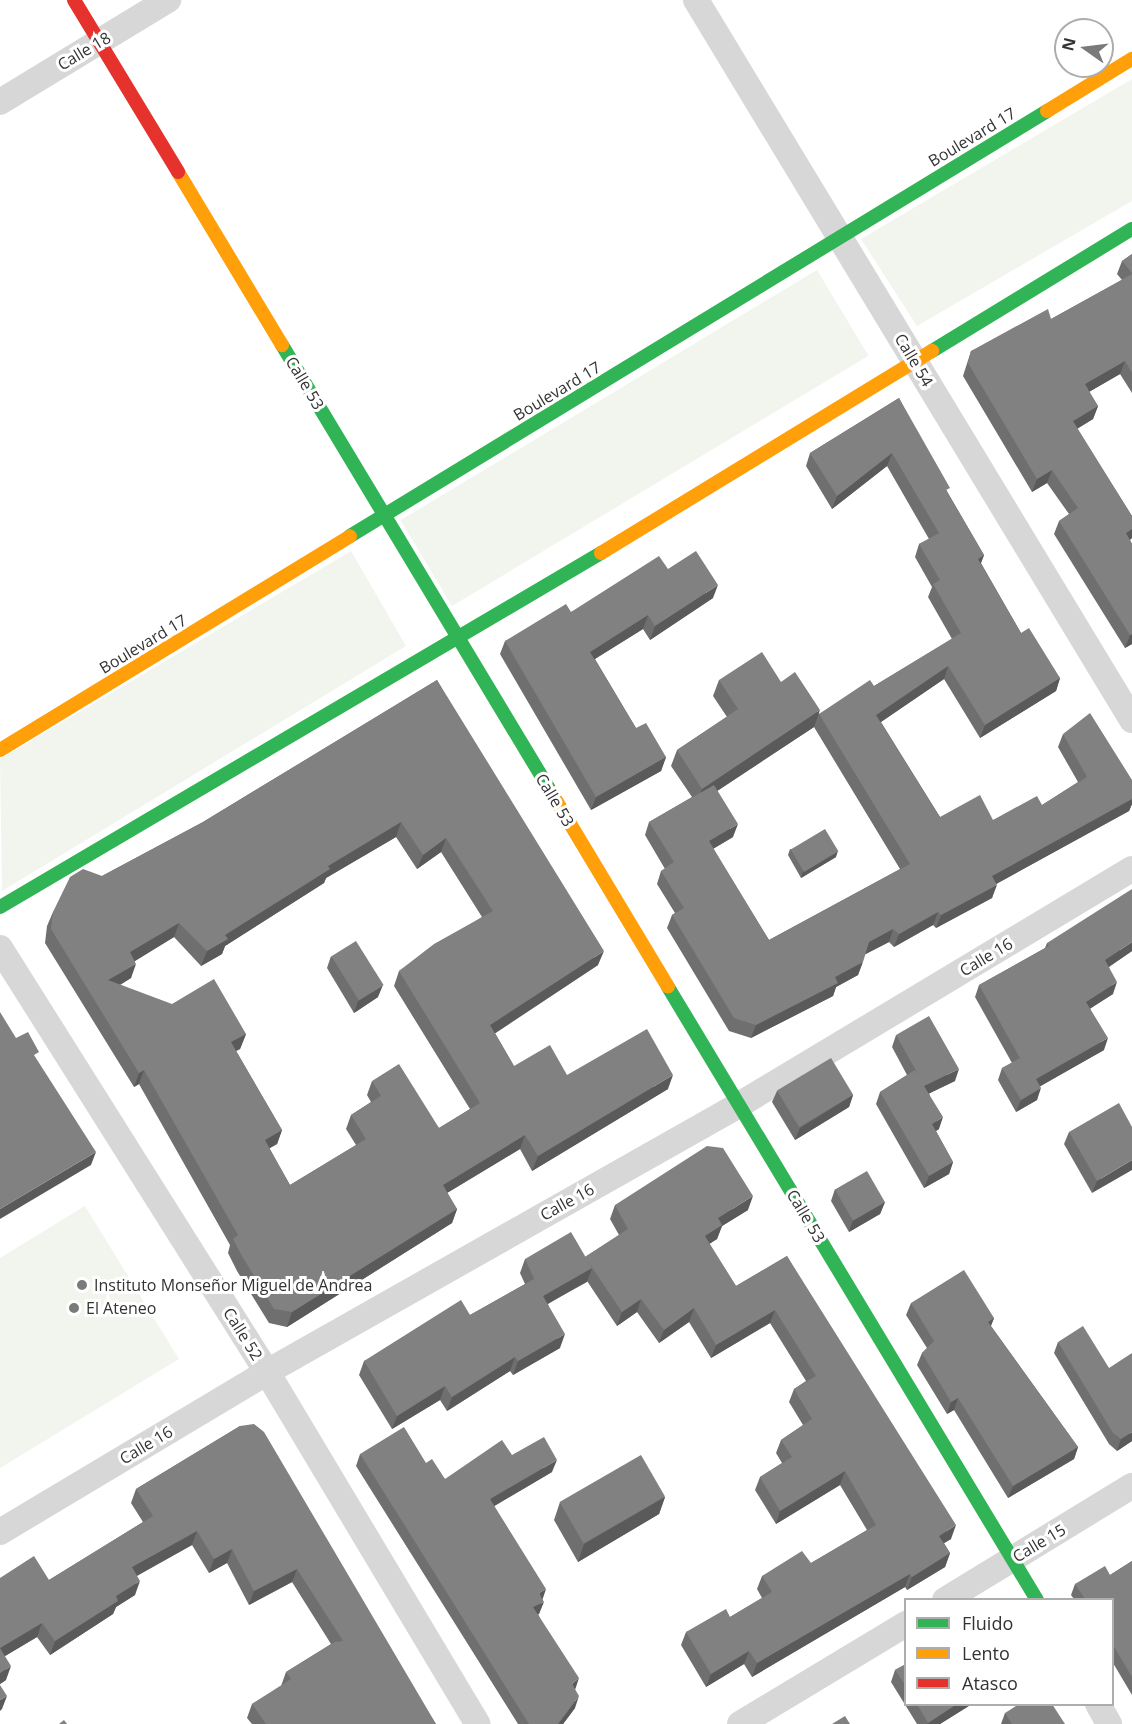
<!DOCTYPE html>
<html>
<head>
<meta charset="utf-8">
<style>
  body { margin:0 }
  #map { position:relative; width:1132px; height:1724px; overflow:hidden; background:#fff; font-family:"Open Sans",sans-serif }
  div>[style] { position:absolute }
  .green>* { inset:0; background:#f1f5ed; transform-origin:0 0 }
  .street>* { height:26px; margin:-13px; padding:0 13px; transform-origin:13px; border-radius:13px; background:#d7d7d7 }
  .fast>* { height:14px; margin:-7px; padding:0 7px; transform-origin:7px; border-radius:7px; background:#30b455 }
  .slow>* { height:14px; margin:-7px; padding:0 7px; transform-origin:7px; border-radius:7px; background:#ff9f0a }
  .jam>* { height:14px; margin:-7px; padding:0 7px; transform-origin:7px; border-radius:7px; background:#e5322d }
  .wall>* { inset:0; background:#6f6f6f }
  .shaded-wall>* { inset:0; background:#5a5a5a }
  .building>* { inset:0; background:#818181; transform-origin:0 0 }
  .dots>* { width:16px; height:16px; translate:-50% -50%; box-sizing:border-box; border:3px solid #fff; border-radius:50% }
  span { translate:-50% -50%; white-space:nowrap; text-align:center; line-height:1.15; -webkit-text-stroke:6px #fff; paint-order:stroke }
  .street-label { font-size:16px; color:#333 }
  .poi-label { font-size:16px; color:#333 }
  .left { translate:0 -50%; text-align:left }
  .legend { position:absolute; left:904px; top:1598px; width:210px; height:108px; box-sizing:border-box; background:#fff; border:2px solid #adadad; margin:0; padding:8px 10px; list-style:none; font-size:18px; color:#333 }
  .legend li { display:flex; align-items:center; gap:12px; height:30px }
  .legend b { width:30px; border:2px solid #adadad }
  .north { position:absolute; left:1054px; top:18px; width:60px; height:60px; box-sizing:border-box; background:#fff; border:2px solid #adadad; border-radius:50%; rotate:284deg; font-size:16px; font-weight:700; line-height:24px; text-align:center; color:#333 }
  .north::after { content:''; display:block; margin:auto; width:21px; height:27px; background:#7a7a7a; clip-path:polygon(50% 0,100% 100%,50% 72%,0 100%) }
</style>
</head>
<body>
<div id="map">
  <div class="green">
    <i style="clip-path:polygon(1132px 79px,1132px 201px,917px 326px,861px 239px)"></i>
    <i style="left:817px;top:270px;width:100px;height:486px;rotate:59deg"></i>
    <i style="clip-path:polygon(351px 551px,406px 646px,2px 891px,0 759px)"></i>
    <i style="clip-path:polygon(85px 1206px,179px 1359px,0 1468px,0 1258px)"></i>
  </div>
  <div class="street">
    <i style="left:696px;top:0;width:842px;rotate:58.8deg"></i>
    <i style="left:0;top:102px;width:197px;rotate:-31.3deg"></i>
    <i style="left:0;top:948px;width:501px;rotate:57.8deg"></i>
    <i style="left:267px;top:1372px;width:410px;rotate:59.1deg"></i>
    <i style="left:0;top:1532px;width:311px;rotate:-30.9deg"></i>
    <i style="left:267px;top:1372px;width:542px;rotate:-29.5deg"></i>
    <i style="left:739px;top:1105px;width:458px;rotate:-31deg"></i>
    <i style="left:945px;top:1600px;width:219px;rotate:-31.4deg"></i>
    <i style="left:1098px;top:1704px;width:23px;rotate:61deg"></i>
    <i style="left:740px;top:1724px;width:194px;rotate:-31.1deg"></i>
  </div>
  <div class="fast">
    <i style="left:282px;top:345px;width:522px;rotate:58.96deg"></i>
    <i style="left:932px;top:351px;width:234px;rotate:-31.4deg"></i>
    <i style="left:350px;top:536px;width:816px;rotate:-31.37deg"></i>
    <i style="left:0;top:907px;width:698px;rotate:-30.5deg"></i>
    <i style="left:668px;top:987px;width:715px;rotate:58.95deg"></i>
  </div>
  <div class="slow">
    <i style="left:1047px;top:111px;width:100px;rotate:-31.5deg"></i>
    <i style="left:178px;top:172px;width:202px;rotate:59deg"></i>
    <i style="left:601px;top:553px;width:388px;rotate:-31.4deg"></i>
    <i style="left:0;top:750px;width:410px;rotate:-31.4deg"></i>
    <i style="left:551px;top:792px;width:227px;rotate:59deg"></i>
  </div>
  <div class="jam">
    <i style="left:74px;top:0;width:201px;rotate:58.8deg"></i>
  </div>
  <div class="wall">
    <i style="clip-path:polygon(1132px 254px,1132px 393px,1120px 374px,1089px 392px,1098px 406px,1093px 419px,1077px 429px,1132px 516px,1132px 538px,1130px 540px,1132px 544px,1132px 644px,1125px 648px,1054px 534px,1059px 521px,1069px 514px,1047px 483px,1032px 492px,963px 376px,971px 351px,1051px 319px,1122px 280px,1117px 274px,1122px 261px)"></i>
    <i style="clip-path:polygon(evenodd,899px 398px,948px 493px,984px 555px,981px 563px,1021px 633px,1060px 678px,1056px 691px,980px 738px,944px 679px,881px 722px,940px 817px,993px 820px,1042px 805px,1078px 782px,1058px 747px,1063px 734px,1132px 780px,1132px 804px,1129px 811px,996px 884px,992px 898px,936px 928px,933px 925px,894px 947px,889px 942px,865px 954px,858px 975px,836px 987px,833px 996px,751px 1038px,729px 1031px,667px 928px,672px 915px,675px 913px,657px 884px,661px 871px,665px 869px,645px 835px,649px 822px,692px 797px,671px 766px,677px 750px,727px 717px,713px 696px,719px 680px,781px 682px,819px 714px,874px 686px,952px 639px,928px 597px,932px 587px,915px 557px,919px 544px,929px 539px,887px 466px,832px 509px,806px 466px,810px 453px,899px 398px,814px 727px,900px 869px,769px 940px,713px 849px,733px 837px,717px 791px,814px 727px)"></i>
    <i style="clip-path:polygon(668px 569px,713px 598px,650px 640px,643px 629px,595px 659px,636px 728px,666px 757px,661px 771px,591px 810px,500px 654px,505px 641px)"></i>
    <i style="clip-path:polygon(evenodd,437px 680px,598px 965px,495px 1033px,514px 1066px,567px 1075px,668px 1089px,532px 1171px,520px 1149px,447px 1193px,457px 1209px,452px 1223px,287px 1327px,269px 1323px,237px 1271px,228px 1253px,230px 1245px,139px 1084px,134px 1087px,45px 943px,47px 926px,53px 912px,102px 876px,203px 822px,437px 680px,396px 837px,417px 869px,441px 852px,482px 917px,399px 971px,394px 986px,470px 1109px,439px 1128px,372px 1081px,367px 1095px,371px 1102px,351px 1115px,346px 1129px,356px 1145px,290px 1185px,269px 1148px,277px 1144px,282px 1130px,236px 1051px,240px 1049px,246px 1034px,120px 985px,131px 978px,135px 961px,174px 937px,201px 966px,222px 954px,225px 946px,324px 883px,326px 878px,396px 837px)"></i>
    <i style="clip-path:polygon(790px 849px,836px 857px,801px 878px,788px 855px)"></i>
    <i style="clip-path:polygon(1047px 943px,1132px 951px,1109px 967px,1113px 994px,1090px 1008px,1104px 1050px,1040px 1086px,1037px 1100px,1016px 1112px,998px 1080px,1002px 1068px,1012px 1063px,975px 997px,979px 985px,1045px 948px)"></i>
    <i style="clip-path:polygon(331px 956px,378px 997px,354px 1013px,327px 968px)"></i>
    <i style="clip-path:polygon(896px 1035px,955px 1081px,929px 1093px,939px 1129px,936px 1131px,953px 1162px,949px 1174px,924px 1188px,876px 1104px,880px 1092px,907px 1075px,892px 1047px)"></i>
    <i style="clip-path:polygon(777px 1091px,853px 1095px,849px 1107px,795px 1140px,772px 1102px)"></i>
    <i style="clip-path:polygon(1132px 1127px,1092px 1193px,1064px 1144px,1069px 1132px)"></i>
    <i style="clip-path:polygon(835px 1189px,885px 1202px,880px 1214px,849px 1232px,831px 1201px)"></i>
    <i style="clip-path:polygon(615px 1205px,748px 1210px,722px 1226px,717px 1239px,709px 1244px,736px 1286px,787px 1256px,951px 1539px,944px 1543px,950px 1553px,945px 1567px,907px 1590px,905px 1587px,752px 1677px,744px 1664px,706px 1687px,681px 1645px,686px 1632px,730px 1617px,762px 1598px,757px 1589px,762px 1576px,811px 1563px,867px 1530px,840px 1485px,776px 1524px,755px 1490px,760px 1477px,782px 1463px,776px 1453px,781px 1440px,803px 1425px,789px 1402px,794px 1389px,806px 1381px,770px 1323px,711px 1358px,689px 1322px,659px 1343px,637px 1312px,617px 1326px,587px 1281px,548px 1304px,560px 1348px,513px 1375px,510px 1371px,447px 1411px,440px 1400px,392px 1429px,359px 1375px,364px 1361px,470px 1315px,525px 1284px,520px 1273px,525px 1259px,585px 1257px,619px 1235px,610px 1219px)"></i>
    <i style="clip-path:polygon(911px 1303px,994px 1318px,991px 1326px,1078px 1447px,1074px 1459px,1008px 1498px,954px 1410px,947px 1414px,917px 1365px,922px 1353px,927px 1348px,906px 1315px)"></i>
    <i style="clip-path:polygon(1058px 1342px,1109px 1368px,1132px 1441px,1117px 1451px,1109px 1444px,1054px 1353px)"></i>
    <i style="clip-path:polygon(240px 1426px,436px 1724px,252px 1724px,247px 1718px,252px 1704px,281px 1686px,286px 1672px,331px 1644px,292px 1582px,249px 1605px,227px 1563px,209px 1573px,192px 1545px,137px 1576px,135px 1595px,116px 1607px,113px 1614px,50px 1655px,37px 1637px,5px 1656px,6px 1680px,0 1684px,0 1578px,49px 1580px,143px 1522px,131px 1503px,136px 1489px)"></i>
    <i style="clip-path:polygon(360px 1454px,426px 1463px,445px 1479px,512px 1455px,552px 1472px,494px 1506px,542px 1599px,539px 1614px,538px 1614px,575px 1690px,575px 1708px,563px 1724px,518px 1724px,356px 1466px)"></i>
    <i style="clip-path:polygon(665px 1497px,659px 1514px,578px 1562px,554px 1520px,560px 1502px)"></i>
    <i style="clip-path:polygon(1132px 1561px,1132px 1695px,1113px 1663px,1113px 1599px,1074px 1599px,1071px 1595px,1075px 1584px,1110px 1575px)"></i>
    <i style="clip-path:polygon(906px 1664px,906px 1704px,972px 1704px,940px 1724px,917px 1724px,891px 1682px,895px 1670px)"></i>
    <i style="clip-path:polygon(1005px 1713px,1065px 1724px,1001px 1724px)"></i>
  </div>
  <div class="shaded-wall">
    <i style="clip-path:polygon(1125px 361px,1120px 374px,1080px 397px,1085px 384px)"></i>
    <i style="clip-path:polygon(1098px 406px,1093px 419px,1068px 434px,1073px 421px)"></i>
    <i style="clip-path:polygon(892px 453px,887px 466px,832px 509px,837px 496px)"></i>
    <i style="clip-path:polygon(1052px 470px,1047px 483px,1032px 492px,1037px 479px)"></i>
    <i style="clip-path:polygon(1132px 529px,1132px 538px,1121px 546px,1126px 533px)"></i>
    <i style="clip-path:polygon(984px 555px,979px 568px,978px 559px)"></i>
    <i style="clip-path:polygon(718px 585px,713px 598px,650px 640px,655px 626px)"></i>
    <i style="clip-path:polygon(648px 615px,643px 629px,585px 665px,590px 652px)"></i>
    <i style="clip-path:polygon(1132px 634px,1132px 644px,1125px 648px,1130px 635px)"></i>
    <i style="clip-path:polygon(948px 666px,944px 679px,872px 728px,876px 715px)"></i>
    <i style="clip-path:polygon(1060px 678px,1056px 691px,980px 738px,985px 725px)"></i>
    <i style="clip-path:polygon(820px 710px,814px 727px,696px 805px,702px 789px)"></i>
    <i style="clip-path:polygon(666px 757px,661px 771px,591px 810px,596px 797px)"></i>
    <i style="clip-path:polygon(1132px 799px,1132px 804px,1129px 811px,987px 889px,992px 876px)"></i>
    <i style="clip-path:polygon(401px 822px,396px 837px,326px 878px,324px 883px,225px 946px,222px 954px,201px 966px,207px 951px,225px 935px,328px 866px)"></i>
    <i style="clip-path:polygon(738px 824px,733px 837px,704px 854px,709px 841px)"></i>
    <i style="clip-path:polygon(446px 838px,441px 852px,417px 869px,423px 855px)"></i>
    <i style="clip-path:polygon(838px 851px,836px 857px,801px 878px,803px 871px)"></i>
    <i style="clip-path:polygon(997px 885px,992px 898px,936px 928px,941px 915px)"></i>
    <i style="clip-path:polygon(938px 912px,933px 925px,894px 947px,899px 934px)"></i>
    <i style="clip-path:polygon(179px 923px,174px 937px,125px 967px,130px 952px)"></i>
    <i style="clip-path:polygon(893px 929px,889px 942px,864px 955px,869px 942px)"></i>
    <i style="clip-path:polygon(1132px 942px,1132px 951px,1101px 972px,1105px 960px)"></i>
    <i style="clip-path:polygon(604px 951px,598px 965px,485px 1040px,490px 1025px)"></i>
    <i style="clip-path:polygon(863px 962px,858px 975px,836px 987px,833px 996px,751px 1038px,756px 1025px,835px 977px)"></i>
    <i style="clip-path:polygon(136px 964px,131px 978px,103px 995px,108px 980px)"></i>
    <i style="clip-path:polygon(1117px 982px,1113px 994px,1082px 1014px,1086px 1002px)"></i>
    <i style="clip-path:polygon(383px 985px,378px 997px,354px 1013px,358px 1001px)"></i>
    <i style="clip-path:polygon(246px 1034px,240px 1049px,225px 1056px,231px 1042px)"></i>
    <i style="clip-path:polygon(1108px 1038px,1104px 1050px,1032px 1091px,1036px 1079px)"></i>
    <i style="clip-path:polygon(959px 1069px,955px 1081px,920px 1098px,924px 1086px)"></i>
    <i style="clip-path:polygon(144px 1070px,139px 1084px,134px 1087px,139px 1073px)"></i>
    <i style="clip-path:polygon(673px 1075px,668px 1089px,532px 1171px,538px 1156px)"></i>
    <i style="clip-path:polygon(1041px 1088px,1037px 1100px,1016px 1112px,1021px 1100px)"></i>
    <i style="clip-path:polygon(853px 1095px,849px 1107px,795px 1140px,800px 1128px)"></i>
    <i style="clip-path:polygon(943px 1117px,939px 1129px,927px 1136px,932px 1124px)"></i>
    <i style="clip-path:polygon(282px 1130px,277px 1144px,260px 1154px,265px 1140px)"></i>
    <i style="clip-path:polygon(525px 1135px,520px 1149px,437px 1199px,443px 1185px)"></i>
    <i style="clip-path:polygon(96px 1152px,91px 1165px,0 1219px,0 1209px)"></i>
    <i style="clip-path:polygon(1132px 1160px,1132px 1170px,1092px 1193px,1097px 1181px)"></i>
    <i style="clip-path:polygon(953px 1162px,949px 1174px,924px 1188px,929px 1176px)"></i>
    <i style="clip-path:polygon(753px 1196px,748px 1210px,722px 1226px,717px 1239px,700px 1250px,705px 1236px,718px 1218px)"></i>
    <i style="clip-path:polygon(885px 1202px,880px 1214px,849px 1232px,853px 1220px)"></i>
    <i style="clip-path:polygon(457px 1209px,452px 1223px,287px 1327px,292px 1312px)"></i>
    <i style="clip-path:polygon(592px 1268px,587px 1282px,538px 1309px,543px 1296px)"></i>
    <i style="clip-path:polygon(641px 1299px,637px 1312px,617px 1326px,622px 1312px)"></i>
    <i style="clip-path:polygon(694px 1308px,689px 1322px,659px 1343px,664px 1330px)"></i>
    <i style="clip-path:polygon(775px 1310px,770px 1323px,711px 1358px,716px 1345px)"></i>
    <i style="clip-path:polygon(994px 1318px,989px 1330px,988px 1322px)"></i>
    <i style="clip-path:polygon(565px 1334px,560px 1348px,513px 1375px,518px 1361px)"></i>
    <i style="clip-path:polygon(515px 1357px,510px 1371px,447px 1411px,452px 1397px)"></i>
    <i style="clip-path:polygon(445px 1386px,440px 1400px,392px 1429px,397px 1416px)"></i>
    <i style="clip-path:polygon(958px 1398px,954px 1410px,947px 1414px,951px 1402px)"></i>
    <i style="clip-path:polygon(1132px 1432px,1132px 1441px,1117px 1451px,1121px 1439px)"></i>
    <i style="clip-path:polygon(1078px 1447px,1074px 1459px,1008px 1498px,1013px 1486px)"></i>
    <i style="clip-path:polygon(557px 1460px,552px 1472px,486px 1511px,490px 1499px)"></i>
    <i style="clip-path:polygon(845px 1471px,840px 1485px,776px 1524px,780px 1511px)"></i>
    <i style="clip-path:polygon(665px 1497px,659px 1514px,578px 1562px,584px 1544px)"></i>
    <i style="clip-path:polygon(956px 1525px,951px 1539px,934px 1549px,939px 1536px)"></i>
    <i style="clip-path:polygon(197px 1531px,192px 1545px,127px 1581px,132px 1567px)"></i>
    <i style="clip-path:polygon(232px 1549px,227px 1563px,209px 1573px,214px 1559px)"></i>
    <i style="clip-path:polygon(950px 1553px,945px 1567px,907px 1590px,912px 1577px)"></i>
    <i style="clip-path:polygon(297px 1569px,292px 1582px,249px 1605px,254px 1591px)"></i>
    <i style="clip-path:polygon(910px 1574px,905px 1587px,752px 1677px,757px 1663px)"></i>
    <i style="clip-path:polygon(140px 1581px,135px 1595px,116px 1607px,113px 1614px,50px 1655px,55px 1641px,116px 1596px)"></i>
    <i style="clip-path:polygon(546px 1589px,542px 1601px,539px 1593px)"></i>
    <i style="clip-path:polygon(544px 1602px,539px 1614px,529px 1619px,533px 1607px)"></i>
    <i style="clip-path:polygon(42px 1623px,37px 1637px,0 1659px,0 1648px)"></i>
    <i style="clip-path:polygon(749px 1651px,744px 1664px,706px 1687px,711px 1674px)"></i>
    <i style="clip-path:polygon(11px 1666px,6px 1680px,0 1684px,0 1673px)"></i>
    <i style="clip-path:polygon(579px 1678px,575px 1690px,572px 1684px)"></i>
    <i style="clip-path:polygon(7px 1696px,2px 1709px,0 1711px,0 1700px)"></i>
    <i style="clip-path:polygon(579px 1696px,575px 1708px,563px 1724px,558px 1724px)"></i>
    <i style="clip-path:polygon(957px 1704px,972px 1704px,940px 1724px,927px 1724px,928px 1723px)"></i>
  </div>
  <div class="building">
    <i style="clip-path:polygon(1132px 254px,1132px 273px,1122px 261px)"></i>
    <i style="clip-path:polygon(1132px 274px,1132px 373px,1125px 361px,1085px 384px,1098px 406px,1073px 421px,1132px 516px,1132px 529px,1126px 533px,1132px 544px,1132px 634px,1130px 635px,1059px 521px,1078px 508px,1052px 470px,1037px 479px,968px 363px,971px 351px,1048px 309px,1051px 319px)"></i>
    <i style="clip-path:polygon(899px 398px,950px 488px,946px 490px,984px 555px,978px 559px,1021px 633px,1029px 628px,1060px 678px,985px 725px,948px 666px,876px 715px,940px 817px,980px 795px,993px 820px,1037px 796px,1042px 805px,1087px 777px,1063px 734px,1090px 713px,1132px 780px,1132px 799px,992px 876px,997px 885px,941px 915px,938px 912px,899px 934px,893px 929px,869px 942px,863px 962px,835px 977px,838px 983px,756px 1025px,734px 1018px,672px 915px,684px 908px,661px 871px,674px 862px,649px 822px,714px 785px,738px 824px,709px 841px,769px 940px,910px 864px,819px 714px,870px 680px,874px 686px,961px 633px,933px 584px,940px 580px,919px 544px,939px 533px,892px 453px,837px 496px,810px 453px)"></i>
    <i style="clip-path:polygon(696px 551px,718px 585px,655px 626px,648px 615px,590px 652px,636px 728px,646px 723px,666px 757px,596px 797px,505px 641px,566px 604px,571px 612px,659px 556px,668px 569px)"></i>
    <i style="clip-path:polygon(762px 652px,781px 682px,795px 672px,820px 710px,702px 789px,677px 750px,738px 709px,719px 680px)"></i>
    <i style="clip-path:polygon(evenodd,437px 680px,604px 951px,490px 1025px,514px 1066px,550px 1045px,567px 1075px,647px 1029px,673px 1075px,538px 1156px,525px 1135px,443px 1185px,457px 1209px,292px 1312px,274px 1309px,242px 1256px,233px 1239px,238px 1235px,144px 1070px,139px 1073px,51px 929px,53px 912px,70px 877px,83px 869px,102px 876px,203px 822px,437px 680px,401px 822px,423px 855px,446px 838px,493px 911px,434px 944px,399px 971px,480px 1103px,439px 1128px,399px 1064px,372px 1081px,381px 1096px,351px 1115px,366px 1139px,290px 1185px,265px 1140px,282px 1130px,231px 1042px,246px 1034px,214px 979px,172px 1004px,108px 980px,136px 964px,130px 952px,179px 923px,207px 951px,228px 939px,225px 935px,330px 869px,328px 866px,401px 822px)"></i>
    <i style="left:825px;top:829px;width:26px;height:40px;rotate:59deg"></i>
    <i style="clip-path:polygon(1132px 889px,1132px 942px,1105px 960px,1117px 982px,1086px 1002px,1108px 1038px,1036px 1079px,1041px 1088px,1021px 1100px,1002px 1068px,1020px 1058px,979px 985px,1049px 946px,1047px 943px)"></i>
    <i style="left:356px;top:941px;width:52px;height:29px;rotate:58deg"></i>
    <i style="clip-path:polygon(0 1012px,16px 1038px,28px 1032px,39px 1052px,34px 1055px,96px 1152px,0 1209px)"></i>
    <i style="clip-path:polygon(929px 1016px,959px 1069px,924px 1086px,943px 1117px,932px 1124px,953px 1162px,929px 1176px,880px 1092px,915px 1070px,919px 1076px,896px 1035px)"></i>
    <i style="left:831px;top:1058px;width:43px;height:63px;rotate:59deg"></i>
    <i style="clip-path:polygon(1119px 1103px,1132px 1127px,1132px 1160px,1097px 1181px,1069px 1132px)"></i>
    <i style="clip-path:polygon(707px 1146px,723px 1148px,753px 1196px,718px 1218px,722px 1225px,705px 1236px,736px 1286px,787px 1256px,956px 1525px,939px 1536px,950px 1553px,912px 1577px,910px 1574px,757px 1663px,749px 1651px,711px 1674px,686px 1632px,726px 1609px,730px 1617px,772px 1592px,762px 1576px,802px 1551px,811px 1563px,876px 1525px,845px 1471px,780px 1511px,760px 1477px,792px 1457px,781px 1440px,812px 1419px,794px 1389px,816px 1376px,775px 1310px,716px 1345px,694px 1308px,664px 1330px,641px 1299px,622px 1312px,585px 1257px,628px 1229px,615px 1205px)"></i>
    <i style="left:867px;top:1171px;width:36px;height:37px;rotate:60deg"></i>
    <i style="clip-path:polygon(571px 1232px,592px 1268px,543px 1296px,565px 1334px,518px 1361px,515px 1357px,452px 1397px,445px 1386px,397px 1416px,364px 1361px,461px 1300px,470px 1315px,534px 1279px,537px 1285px,525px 1259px)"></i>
    <i style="clip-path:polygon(964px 1270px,994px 1318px,988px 1322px,1078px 1447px,1013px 1486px,958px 1398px,951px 1402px,922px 1353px,934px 1341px,911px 1303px)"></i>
    <i style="clip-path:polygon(1083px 1326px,1109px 1368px,1132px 1353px,1132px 1432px,1121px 1439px,1113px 1433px,1058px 1342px)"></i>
    <i style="clip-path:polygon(254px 1424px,264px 1432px,436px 1724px,266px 1724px,252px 1704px,291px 1679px,286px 1672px,335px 1642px,343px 1641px,297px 1569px,254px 1591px,232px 1549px,214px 1559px,197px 1531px,132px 1567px,140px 1581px,116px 1596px,118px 1601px,55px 1641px,42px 1623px,0 1648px,0 1578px,34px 1556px,49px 1580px,153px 1516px,136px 1489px,240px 1426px)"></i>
    <i style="clip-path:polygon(404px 1427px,426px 1463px,432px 1459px,445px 1479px,502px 1440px,512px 1455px,544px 1437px,557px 1460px,490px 1499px,546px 1589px,539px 1593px,544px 1602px,533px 1607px,579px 1678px,572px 1684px,579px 1696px,558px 1724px,529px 1724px,360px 1454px)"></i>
    <i style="left:641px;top:1455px;width:48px;height:94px;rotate:60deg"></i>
    <i style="clip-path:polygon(1132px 1561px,1132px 1677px,1113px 1645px,1113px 1599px,1085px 1599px,1075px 1584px,1105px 1566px,1110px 1575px)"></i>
    <i style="clip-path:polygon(0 1648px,11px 1666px,0 1673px)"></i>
    <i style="clip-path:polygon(906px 1664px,906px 1686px,895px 1670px)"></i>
    <i style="clip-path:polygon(0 1685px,7px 1696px,0 1700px)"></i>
    <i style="clip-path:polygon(917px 1704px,957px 1704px,928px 1723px)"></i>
    <i style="clip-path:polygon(1019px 1704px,1052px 1704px,1065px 1724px,1012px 1724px,1005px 1713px)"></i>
    <i style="clip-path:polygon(845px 1716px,850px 1724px,832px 1724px)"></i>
    <i style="clip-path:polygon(64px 1720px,67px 1724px,59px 1724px)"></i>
  </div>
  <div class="dots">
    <i style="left:82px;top:1285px;background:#7a7a7a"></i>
    <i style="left:74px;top:1308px;background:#7a7a7a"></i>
  </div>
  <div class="street-label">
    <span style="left:84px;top:51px;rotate:-31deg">Calle 18</span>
    <span style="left:972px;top:137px;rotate:-31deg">Boulevard 17</span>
    <span style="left:914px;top:360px;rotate:59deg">Calle 54</span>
    <span style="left:305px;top:383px;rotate:59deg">Calle 53</span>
    <span style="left:557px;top:391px;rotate:-31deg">Boulevard 17</span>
    <span style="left:143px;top:644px;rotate:-31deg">Boulevard 17</span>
    <span style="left:555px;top:800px;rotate:59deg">Calle 53</span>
    <span style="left:986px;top:957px;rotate:-31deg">Calle 16</span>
    <span style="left:567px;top:1202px;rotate:-29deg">Calle 16</span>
    <span style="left:806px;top:1216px;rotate:59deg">Calle 53</span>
    <span style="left:243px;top:1334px;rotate:58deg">Calle 52</span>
    <span style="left:146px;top:1445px;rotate:-31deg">Calle 16</span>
    <span style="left:1039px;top:1543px;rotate:-31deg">Calle 15</span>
  </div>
  <div class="poi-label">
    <span class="left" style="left:94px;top:1285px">Instituto Monseñor Miguel de Andrea</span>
    <span class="left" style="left:86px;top:1308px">El Ateneo</span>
  </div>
  <ul class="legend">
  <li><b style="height:8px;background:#30b455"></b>Fluido</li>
  <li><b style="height:8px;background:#ff9f0a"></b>Lento</li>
  <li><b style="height:8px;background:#e5322d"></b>Atasco</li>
  </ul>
  <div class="north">N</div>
</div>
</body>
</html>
